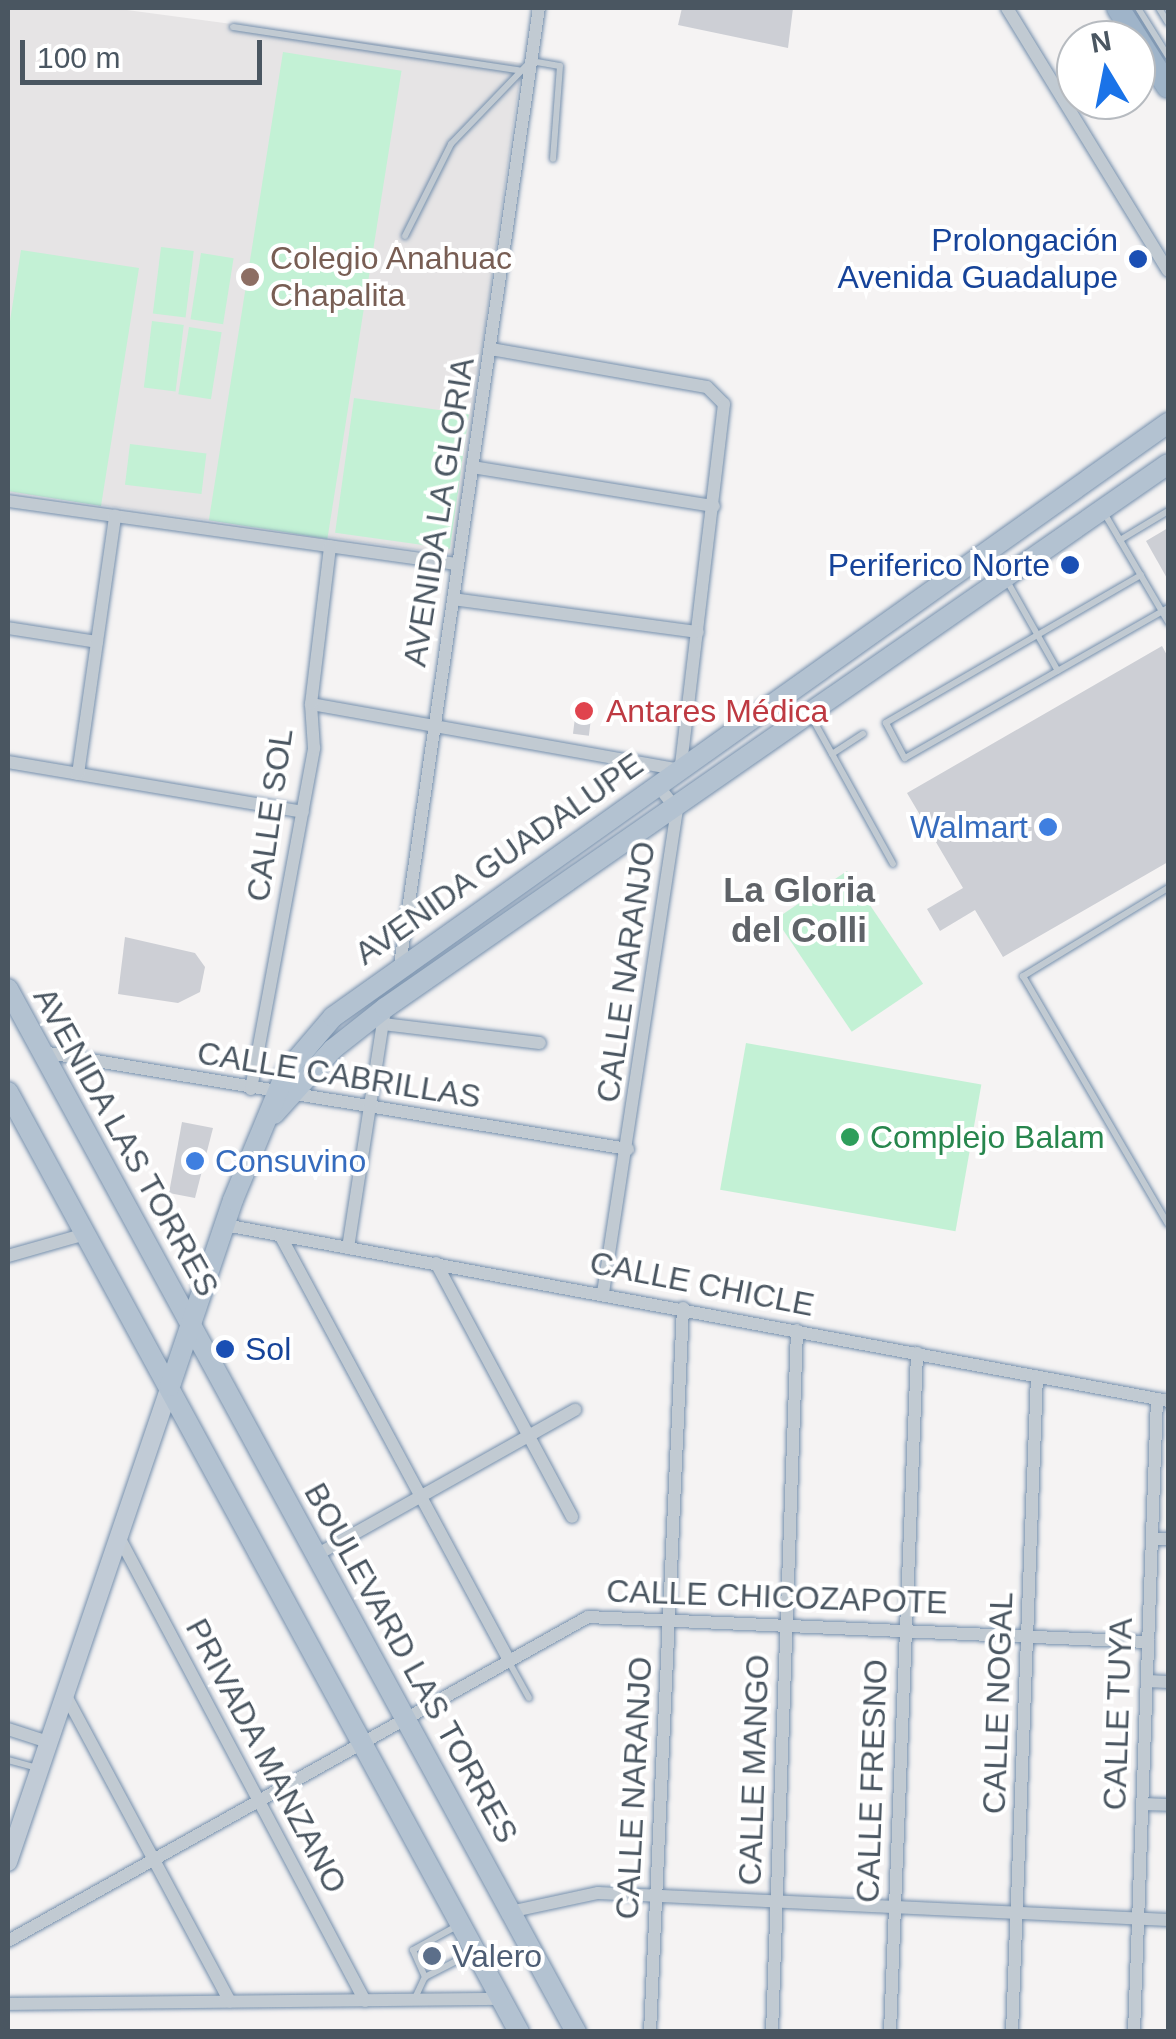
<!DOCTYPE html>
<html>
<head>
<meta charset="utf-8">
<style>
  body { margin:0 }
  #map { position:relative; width:1176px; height:2039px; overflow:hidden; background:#f5f3f3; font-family:Helvetica,sans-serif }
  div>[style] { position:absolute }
  .education>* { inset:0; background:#e6e4e5 }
  .green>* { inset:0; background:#c3f1d5; transform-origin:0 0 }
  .building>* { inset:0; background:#cdcfd5; transform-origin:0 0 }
  .roads { filter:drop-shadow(0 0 2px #7690ad) drop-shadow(0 0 2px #7690ad) }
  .service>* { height:6px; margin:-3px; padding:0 3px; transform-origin:3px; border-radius:3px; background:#c1cad2 }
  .minor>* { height:12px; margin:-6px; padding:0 6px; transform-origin:6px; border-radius:6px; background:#c1cad2 }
  .secondary>* { height:18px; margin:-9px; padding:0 9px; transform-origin:9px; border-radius:9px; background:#c1cbd6 }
  .primary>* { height:20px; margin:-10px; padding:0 10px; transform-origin:10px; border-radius:10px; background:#b3c2d1 }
  .trunk>* { height:22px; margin:-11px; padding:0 11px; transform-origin:11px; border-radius:11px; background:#9fb4c9 }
  .dots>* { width:28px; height:28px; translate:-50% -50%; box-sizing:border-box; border:5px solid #fff; border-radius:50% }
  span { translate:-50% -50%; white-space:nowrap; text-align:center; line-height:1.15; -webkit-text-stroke:8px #fff; paint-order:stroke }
  .transit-label { font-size:32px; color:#164399 }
  .right { translate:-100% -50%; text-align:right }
  .left { translate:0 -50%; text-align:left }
  .education-label { font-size:32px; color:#785e54 }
  .street-label { font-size:32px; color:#4a5661 }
  .health-label { font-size:32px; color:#be3a42 }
  .shop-label { font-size:32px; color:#366cbe }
  .leisure-label { font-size:32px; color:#27864d }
  .service-label { font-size:32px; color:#4e5e75 }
  .neighbourhood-label { font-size:35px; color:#5f6368; font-weight:700 }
  .frame { position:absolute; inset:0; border:10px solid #4a5661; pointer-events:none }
  .north { position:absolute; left:1056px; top:20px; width:100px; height:100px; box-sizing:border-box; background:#fff; border:2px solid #b7bbc0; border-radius:50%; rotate:350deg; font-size:28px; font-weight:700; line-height:40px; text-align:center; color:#4a5661 }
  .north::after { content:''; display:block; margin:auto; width:35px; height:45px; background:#1a73e8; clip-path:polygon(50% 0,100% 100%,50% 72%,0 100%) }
  .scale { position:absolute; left:20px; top:40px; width:242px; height:45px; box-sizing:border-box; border:5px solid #4a5661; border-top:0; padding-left:12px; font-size:30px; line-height:35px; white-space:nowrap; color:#4a5661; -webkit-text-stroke:8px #fff; paint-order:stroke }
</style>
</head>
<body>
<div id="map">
  <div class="education">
    <i style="clip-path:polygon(8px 8px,112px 8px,522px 63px,453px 555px,8px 492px)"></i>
  </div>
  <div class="green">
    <i style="left:283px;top:52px;width:120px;height:474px;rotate:9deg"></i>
    <i style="left:161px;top:247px;width:33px;height:67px;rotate:7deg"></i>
    <i style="clip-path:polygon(21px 250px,139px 268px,101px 506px,8px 491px,8px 334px)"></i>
    <i style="left:201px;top:253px;width:33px;height:67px;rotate:9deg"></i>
    <i style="left:152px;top:321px;width:32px;height:67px;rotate:7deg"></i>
    <i style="left:189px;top:327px;width:33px;height:68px;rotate:9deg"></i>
    <i style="left:354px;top:398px;width:116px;height:136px;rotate:8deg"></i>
    <i style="left:130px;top:444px;width:77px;height:41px;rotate:7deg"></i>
    <i style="left:847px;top:871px;width:136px;height:86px;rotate:56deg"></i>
    <i style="left:746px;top:1043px;width:239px;height:149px;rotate:10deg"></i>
  </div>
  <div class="building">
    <i style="clip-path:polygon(682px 8px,793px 8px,788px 48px,678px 25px)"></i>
    <i style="clip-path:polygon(1168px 528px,1168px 580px,1146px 541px)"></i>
    <i style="clip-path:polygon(1162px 646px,1168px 657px,1168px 862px,1003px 957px,975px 910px,940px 931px,927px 909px,963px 888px,907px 793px)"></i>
    <i style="left:577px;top:701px;width:16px;height:33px;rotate:7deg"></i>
    <i style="clip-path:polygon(125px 937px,195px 953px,205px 967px,200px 992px,178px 1003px,118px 994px)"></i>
    <i style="clip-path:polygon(182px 1122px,213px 1128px,195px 1198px,169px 1193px)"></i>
  </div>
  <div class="roads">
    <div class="service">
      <i style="left:1138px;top:8px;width:57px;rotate:58deg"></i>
      <i style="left:1159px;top:8px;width:17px;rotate:59deg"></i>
      <i style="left:233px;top:27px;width:289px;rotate:8.6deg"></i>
      <i style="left:405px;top:236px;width:103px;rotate:-63.4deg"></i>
      <i style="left:451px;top:144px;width:115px;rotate:-46.1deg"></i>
      <i style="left:531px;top:61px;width:29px;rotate:10deg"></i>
      <i style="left:560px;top:66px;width:93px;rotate:94.3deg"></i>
      <i style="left:1103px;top:511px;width:129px;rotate:59.6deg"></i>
      <i style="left:1120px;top:540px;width:56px;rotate:-31.1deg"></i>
      <i style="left:1141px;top:575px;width:295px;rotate:149.9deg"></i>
      <i style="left:886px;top:723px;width:40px;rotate:62deg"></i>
      <i style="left:905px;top:758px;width:303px;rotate:-29.7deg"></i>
      <i style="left:1007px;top:581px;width:103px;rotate:60.5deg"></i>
      <i style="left:811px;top:716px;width:169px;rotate:61deg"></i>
      <i style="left:832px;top:754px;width:37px;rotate:-33deg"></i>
      <i style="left:1168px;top:888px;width:170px;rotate:148.7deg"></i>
      <i style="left:1023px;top:976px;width:287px;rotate:59.7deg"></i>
      <i style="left:509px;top:1662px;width:41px;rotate:60.9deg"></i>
      <i style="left:8px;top:1760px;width:31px;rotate:15deg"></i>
      <i style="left:455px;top:1927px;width:48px;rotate:151.3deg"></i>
      <i style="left:413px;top:1950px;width:30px;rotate:66deg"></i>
      <i style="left:425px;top:1977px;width:55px;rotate:-27deg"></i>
      <i style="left:415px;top:1998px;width:23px;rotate:-65deg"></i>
    </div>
    <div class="minor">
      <i style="left:1007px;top:8px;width:308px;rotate:58.5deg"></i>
      <i style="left:491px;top:349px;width:219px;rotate:10deg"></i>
      <i style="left:707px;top:387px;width:24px;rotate:45deg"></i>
      <i style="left:724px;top:404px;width:366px;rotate:96.8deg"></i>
      <i style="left:472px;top:467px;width:245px;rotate:9.2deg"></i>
      <i style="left:8px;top:501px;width:454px;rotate:8deg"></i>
      <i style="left:453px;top:599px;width:247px;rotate:7.7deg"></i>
      <i style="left:8px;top:628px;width:90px;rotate:8.9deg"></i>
      <i style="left:311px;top:704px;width:372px;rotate:10.1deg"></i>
      <i style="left:8px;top:762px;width:299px;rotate:9.6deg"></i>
      <i style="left:78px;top:774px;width:261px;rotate:-81.8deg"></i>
      <i style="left:400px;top:965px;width:967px;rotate:-81.74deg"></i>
      <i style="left:383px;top:1024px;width:158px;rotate:6.9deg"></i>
      <i style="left:42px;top:1052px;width:594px;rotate:9.4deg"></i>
      <i style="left:251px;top:1089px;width:347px;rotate:-79.5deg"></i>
      <i style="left:314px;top:748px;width:44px;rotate:-93.9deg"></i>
      <i style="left:311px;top:704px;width:159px;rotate:-83.1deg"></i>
      <i style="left:225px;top:1225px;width:959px;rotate:10.57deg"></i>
      <i style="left:280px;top:1235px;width:483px;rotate:61.7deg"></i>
      <i style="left:348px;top:1248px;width:243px;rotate:-81.2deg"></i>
      <i style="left:8px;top:1256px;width:81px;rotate:-15.8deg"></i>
      <i style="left:436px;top:1263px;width:288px;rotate:61.8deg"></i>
      <i style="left:603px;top:1293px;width:489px;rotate:-81.3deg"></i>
      <i style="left:677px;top:810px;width:33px;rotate:-128deg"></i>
      <i style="left:119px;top:1537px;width:525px;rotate:62.07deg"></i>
      <i style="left:1152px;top:1539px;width:16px"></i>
      <i style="left:318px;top:1554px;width:295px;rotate:-29.3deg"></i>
      <i style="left:1147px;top:1681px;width:21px;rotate:3deg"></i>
      <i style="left:65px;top:1694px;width:349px;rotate:61.8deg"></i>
      <i style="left:8px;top:1729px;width:42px;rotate:18deg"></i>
      <i style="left:1143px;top:1804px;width:25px;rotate:2deg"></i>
      <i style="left:514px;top:1911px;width:86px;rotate:-12.1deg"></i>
      <i style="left:598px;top:1893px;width:571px;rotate:2.71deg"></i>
      <i style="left:8px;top:1941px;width:664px;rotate:-29.19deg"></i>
      <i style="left:588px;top:1617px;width:561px;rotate:2.56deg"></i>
      <i style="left:8px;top:2004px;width:494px;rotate:-0.6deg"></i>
      <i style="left:650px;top:2032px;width:725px;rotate:-87.39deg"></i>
      <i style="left:772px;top:2032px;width:702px;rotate:-87.96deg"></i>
      <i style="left:890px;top:2032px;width:680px;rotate:-87.72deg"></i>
      <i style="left:1012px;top:2032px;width:656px;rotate:-87.82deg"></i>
      <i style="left:1134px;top:2032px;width:633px;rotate:-87.92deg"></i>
    </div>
    <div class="secondary">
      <i style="left:8px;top:1862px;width:503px;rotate:-71.2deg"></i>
    </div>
    <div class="primary">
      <i style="left:8px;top:989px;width:1188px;rotate:61.43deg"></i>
      <i style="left:8px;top:1092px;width:1070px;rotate:61.47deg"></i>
      <i style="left:274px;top:1114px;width:88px;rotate:-47.8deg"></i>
      <i style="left:333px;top:1049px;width:66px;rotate:-38.3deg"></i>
      <i style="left:385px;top:1008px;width:953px;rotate:-34.79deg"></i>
      <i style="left:170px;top:1386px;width:196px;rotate:-71.3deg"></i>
      <i style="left:233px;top:1200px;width:139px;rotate:-67.5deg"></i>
      <i style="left:286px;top:1072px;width:72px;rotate:-49.5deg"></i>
      <i style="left:333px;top:1017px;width:1025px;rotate:-35.43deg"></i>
    </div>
    <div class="trunk">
      <i style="left:1118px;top:8px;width:93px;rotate:57.7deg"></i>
    </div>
  </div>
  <div class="dots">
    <i style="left:1138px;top:259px;background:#1a4fb4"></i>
    <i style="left:250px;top:277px;background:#8d6e63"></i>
    <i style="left:1070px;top:565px;background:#1a4fb4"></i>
    <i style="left:584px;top:711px;background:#e0444e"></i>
    <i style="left:1048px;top:827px;background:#3f7fe0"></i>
    <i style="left:850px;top:1137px;background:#2e9e5b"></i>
    <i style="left:195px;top:1161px;background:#3f7fe0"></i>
    <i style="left:225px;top:1349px;background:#1a4fb4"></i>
    <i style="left:432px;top:1956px;background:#5c6f8a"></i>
  </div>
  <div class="transit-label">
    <span class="right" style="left:1118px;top:259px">Prolongación<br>Avenida Guadalupe</span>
    <span class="right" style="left:1050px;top:565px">Periferico Norte</span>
    <span class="left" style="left:245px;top:1349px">Sol</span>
  </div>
  <div class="education-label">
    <span class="left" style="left:270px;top:277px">Colegio Anahuac<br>Chapalita</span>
  </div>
  <div class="street-label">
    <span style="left:439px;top:512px;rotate:-81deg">AVENIDA LA GLORIA</span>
    <span style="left:270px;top:815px;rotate:-82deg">CALLE SOL</span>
    <span style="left:499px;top:859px;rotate:-35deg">AVENIDA GUADALUPE</span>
    <span style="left:626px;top:972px;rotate:-82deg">CALLE NARANJO</span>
    <span style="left:339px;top:1075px;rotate:9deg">CALLE CABRILLAS</span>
    <span style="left:126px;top:1142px;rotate:61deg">AVENIDA LAS TORRES</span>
    <span style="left:702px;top:1284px;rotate:11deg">CALLE CHICLE</span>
    <span style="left:777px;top:1597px;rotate:2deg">CALLE CHICOZAPOTE</span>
    <span style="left:411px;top:1663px;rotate:61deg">BOULEVARD LAS TORRES</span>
    <span style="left:998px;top:1703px;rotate:-88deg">CALLE NOGAL</span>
    <span style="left:1118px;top:1714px;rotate:-88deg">CALLE TUYA</span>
    <span style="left:266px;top:1756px;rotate:62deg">PRIVADA MANZANO</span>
    <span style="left:754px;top:1770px;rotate:-88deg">CALLE MANGO</span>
    <span style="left:872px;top:1781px;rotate:-88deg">CALLE FRESNO</span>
    <span style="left:634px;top:1788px;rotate:-87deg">CALLE NARANJO</span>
  </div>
  <div class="health-label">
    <span class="left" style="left:606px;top:711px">Antares Médica</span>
  </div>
  <div class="shop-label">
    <span class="right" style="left:1028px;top:827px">Walmart</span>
    <span class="left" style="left:215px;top:1161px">Consuvino</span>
  </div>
  <div class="leisure-label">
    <span class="left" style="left:870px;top:1137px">Complejo Balam</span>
  </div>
  <div class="service-label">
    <span class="left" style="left:452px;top:1956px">Valero</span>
  </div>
  <div class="neighbourhood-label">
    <span style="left:799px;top:910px">La Gloria<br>del Colli</span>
  </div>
  <div class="frame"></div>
  <div class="north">N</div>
  <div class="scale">100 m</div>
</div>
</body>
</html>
